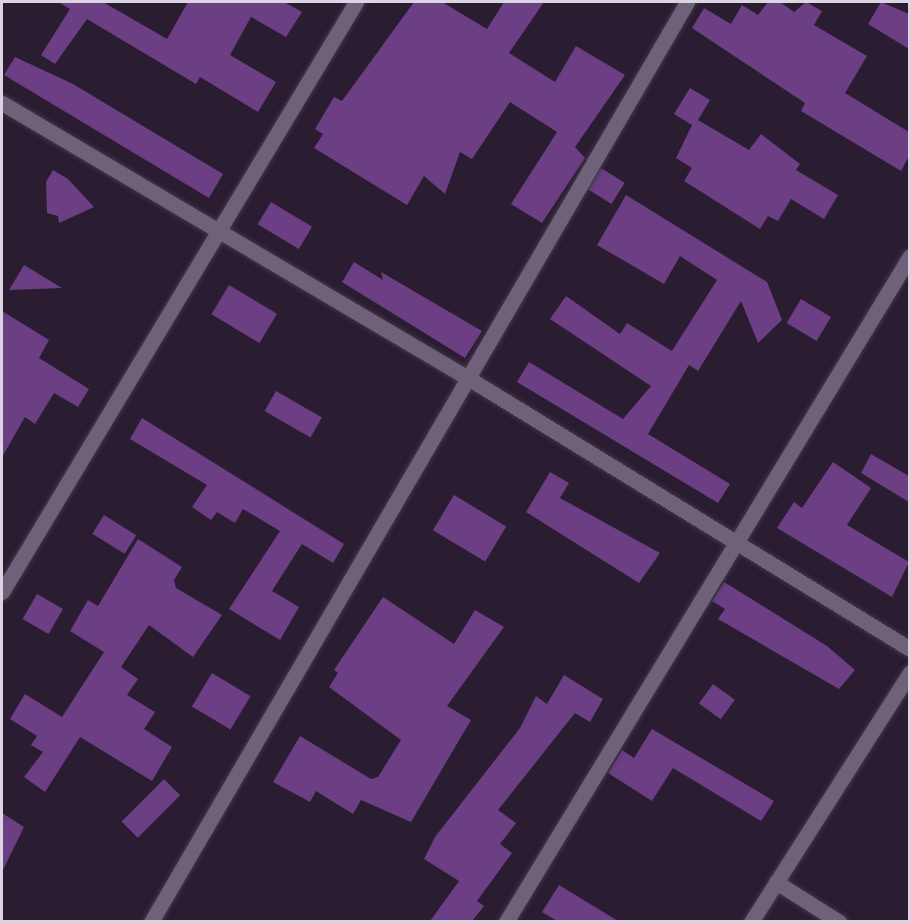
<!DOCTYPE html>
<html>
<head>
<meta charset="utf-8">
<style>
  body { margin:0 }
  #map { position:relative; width:911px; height:923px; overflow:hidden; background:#2a1c31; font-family:Jost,sans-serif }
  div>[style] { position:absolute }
  .building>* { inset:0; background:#6c3e84; transform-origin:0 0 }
  .roads { filter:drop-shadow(0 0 2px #433749) drop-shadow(0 0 2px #433749) }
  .minor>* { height:15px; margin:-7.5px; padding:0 7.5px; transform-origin:7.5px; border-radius:7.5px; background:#70617a }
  span { translate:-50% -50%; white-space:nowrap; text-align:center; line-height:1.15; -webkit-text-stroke:4.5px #0f0913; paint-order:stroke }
  .frame { position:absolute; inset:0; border:3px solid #ddd4e2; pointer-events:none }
</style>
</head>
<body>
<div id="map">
  <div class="building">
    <i style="clip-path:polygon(58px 2px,103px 2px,167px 39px,188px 2px,284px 2px,302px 12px,286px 37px,251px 17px,230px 55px,276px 82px,258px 112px,200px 77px,196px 84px,87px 19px,55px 64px,41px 55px,70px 9px)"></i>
    <i style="clip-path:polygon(414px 2px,442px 2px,487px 29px,504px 2px,544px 2px,509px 53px,555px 82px,576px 46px,625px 75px,575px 147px,585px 158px,542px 223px,511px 204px,557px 132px,510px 102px,472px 159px,460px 152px,445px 194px,424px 176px,407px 205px,314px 148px,323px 134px,315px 129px,334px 97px,342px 101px)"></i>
    <i style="clip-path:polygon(768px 2px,780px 2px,794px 12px,806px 2px,822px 11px,814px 25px,867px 56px,845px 93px,909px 132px,909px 156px,901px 171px,801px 111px,805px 103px,692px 28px,704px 8px,731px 24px,742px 5px,758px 15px)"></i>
    <i style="clip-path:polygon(881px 2px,909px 14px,909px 49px,868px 24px)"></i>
    <i style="clip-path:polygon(15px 57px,73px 84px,223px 174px,209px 198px,4px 75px)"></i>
    <i style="clip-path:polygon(690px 88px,710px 100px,698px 120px,749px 150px,761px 134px,800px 164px,796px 170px,838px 195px,824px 219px,791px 199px,778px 221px,768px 216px,760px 229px,684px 181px,692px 168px,676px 158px,692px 125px,674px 114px)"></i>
    <i style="left:601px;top:168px;width:28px;height:25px;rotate:32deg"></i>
    <i style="clip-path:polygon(53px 170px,68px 179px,94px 207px,59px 223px,58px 216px,47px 213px,46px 182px)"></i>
    <i style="clip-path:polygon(626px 195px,767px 282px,782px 320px,758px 343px,741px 301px,698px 371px,689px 365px,648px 434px,730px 484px,718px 503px,517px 382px,529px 362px,623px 419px,651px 386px,550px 319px,566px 296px,620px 334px,627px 323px,672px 351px,717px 280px,680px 256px,664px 284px,597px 245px)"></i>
    <i style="left:271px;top:202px;width:48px;height:26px;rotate:31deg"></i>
    <i style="clip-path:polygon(354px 262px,383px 280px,381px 272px,482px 331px,465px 358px,342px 282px)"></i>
    <i style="clip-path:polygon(24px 265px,62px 288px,9px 290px)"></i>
    <i style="left:229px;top:285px;width:56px;height:34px;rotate:31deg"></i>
    <i style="left:801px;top:299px;width:35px;height:28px;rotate:31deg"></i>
    <i style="clip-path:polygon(2px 311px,49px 340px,39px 358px,89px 389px,78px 407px,54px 393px,35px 424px,25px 417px,2px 457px)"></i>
    <i style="left:276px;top:391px;width:53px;height:23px;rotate:30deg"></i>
    <i style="clip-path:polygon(142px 418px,344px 544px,333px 563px,302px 544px,272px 591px,299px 607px,280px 640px,229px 609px,280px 531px,243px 509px,235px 523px,217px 512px,211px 520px,192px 507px,207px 485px,130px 439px)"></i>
    <i style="clip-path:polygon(871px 454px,909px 476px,909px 502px,861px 473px)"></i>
    <i style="clip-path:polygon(833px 462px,871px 488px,847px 525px,909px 562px,892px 597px,777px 528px,794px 502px,802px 508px)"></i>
    <i style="clip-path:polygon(550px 472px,569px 483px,560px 498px,660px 553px,639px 583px,526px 512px)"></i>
    <i style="left:454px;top:495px;width:61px;height:41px;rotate:31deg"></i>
    <i style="left:104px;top:515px;width:38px;height:22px;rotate:32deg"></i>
    <i style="clip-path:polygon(138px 539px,182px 567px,174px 580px,176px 588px,222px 615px,193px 657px,149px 625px,121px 667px,138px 679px,127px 695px,155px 712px,144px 729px,172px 747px,152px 781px,80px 737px,45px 792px,24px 777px,43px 752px,31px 745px,37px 736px,10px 719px,25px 694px,62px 717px,104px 652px,70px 631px,88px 600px,98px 606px)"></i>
    <i style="clip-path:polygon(724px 582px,827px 646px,855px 670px,839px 689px,718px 619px,725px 609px,712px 601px)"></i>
    <i style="left:37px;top:594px;width:30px;height:29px;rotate:30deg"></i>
    <i style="clip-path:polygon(383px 597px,454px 644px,475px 610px,504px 627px,447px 706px,471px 720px,411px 822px,361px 800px,353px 814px,316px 791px,310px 802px,273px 782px,300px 736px,371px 779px,378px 777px,401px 740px,329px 687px,338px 673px,334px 670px)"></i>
    <i style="left:212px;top:673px;width:45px;height:39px;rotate:31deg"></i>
    <i style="clip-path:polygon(564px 675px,603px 699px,590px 722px,575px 713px,498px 810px,516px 823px,500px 844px,512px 853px,477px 901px,484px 906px,472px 921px,430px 921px,459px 881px,424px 859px,435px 837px,520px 728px,536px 696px,547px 704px)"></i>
    <i style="left:713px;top:684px;width:27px;height:24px;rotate:36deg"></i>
    <i style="clip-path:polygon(652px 729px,774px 801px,761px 821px,673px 768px,652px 801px,608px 773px,622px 750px,634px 758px)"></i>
    <i style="left:164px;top:779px;width:23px;height:60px;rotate:45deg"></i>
    <i style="clip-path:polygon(2px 813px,24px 827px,2px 872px)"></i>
    <i style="clip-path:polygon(559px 885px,618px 921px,557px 921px,542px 912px)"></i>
  </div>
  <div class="roads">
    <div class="minor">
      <i style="left:2px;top:103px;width:541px;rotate:30.55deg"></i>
      <i style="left:468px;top:378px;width:518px;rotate:31.51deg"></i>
      <i style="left:2px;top:592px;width:688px;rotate:-59.04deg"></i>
      <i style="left:776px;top:882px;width:75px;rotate:32.4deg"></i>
      <i style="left:151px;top:922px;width:1065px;rotate:-59.77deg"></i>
      <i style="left:506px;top:922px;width:779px;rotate:-58.76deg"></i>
      <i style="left:751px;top:922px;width:296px;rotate:-57.5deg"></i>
    </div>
  </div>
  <div class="frame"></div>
</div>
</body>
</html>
